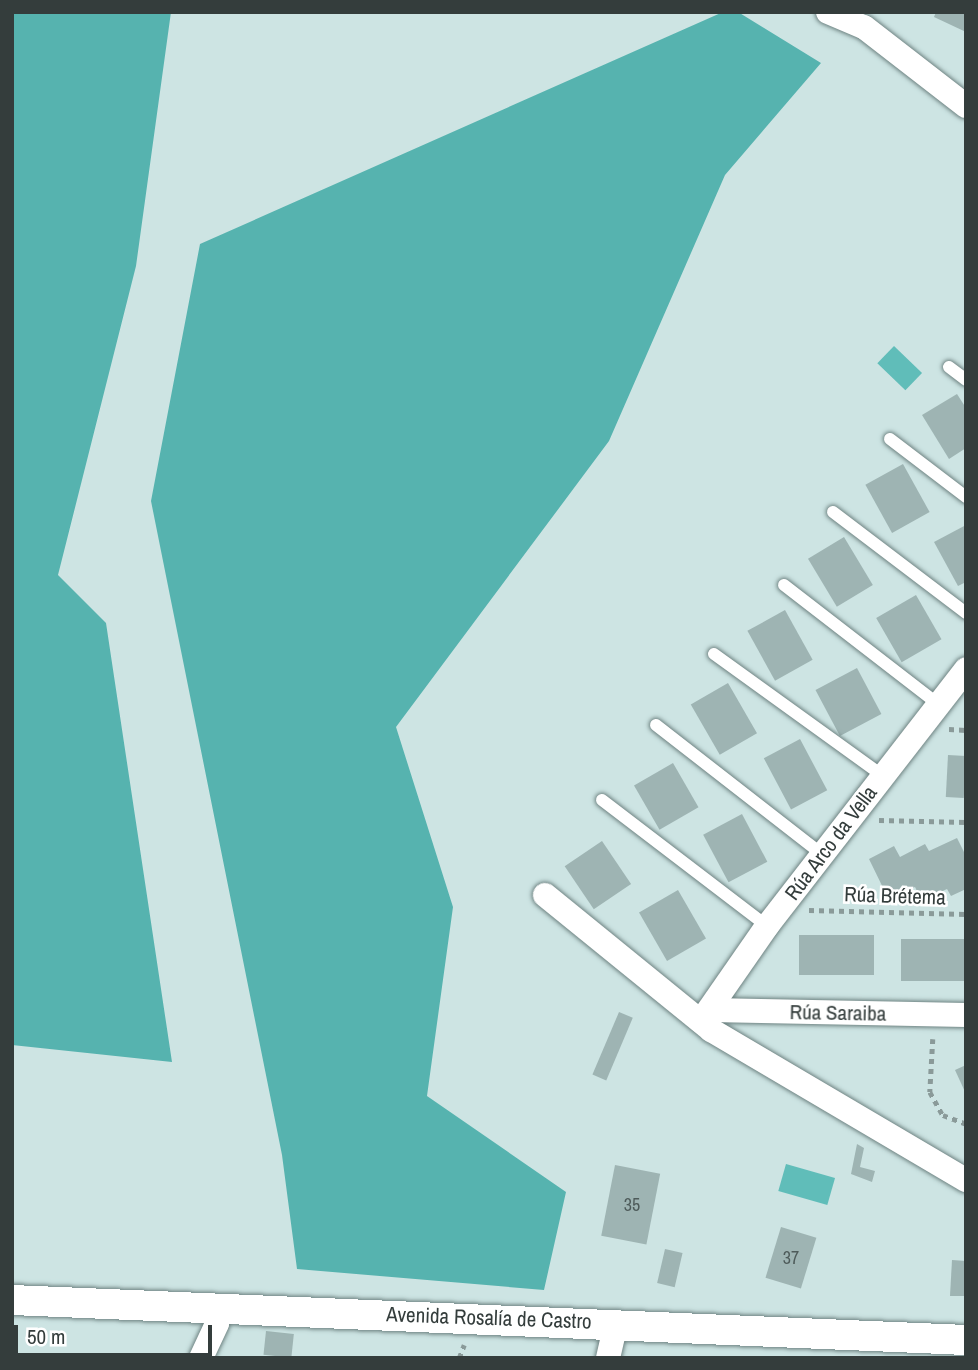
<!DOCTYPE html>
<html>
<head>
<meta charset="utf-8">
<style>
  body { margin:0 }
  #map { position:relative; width:978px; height:1370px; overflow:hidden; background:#cde4e3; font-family:"Archivo Narrow",sans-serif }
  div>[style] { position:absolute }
  .forest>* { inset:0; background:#56b3af }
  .water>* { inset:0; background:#60bdb9; transform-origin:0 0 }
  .building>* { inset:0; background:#9eb4b3; transform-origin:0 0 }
  .path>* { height:4.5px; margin-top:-2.25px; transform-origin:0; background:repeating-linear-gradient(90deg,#8a9a99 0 5px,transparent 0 10px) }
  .roads { filter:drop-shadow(0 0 2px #6e8382) drop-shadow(0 0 2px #6e8382) }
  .service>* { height:12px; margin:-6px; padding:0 6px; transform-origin:6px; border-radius:6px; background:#fff }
  .minor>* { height:24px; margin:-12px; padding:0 12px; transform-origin:12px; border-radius:12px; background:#fff }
  .tertiary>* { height:30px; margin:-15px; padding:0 15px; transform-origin:15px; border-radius:15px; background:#fff }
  span { translate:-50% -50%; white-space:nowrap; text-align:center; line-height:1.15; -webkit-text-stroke:5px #fff; paint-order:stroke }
  .number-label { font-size:18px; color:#4e5b5a }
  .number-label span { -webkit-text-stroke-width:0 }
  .street-label { font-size:21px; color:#343d3c }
  .frame { position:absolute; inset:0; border:14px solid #343d3c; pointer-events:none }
  .scale { position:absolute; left:14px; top:1325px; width:198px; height:32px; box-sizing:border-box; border:4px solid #343d3c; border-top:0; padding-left:9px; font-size:21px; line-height:24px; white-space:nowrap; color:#343d3c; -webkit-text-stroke:5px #fff; paint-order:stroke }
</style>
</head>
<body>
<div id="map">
  <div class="forest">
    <i style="clip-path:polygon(12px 12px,171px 12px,136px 266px,58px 575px,106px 623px,172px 1062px,12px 1045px)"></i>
    <i style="clip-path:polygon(723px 12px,738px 12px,821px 63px,725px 175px,609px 441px,396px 727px,453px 907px,427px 1096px,566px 1192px,544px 1290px,297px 1269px,282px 1155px,151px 501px,200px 244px)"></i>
  </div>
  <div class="water">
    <i style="left:894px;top:346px;width:39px;height:24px;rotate:44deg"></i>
    <i style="left:786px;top:1164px;width:51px;height:28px;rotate:16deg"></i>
  </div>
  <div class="building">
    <i style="clip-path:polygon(936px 12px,966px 12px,966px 32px,934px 17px)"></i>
    <i style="clip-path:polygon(957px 394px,966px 408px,966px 448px,949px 459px,922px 415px)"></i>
    <i style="left:903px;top:464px;width:55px;height:43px;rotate:61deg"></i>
    <i style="clip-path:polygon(966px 525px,966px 582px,958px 586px,934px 542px)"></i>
    <i style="left:844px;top:537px;width:56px;height:42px;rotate:59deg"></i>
    <i style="left:916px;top:595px;width:51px;height:46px;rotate:60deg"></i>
    <i style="left:785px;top:610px;width:57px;height:43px;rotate:61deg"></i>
    <i style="left:857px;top:668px;width:52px;height:47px;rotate:62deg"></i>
    <i style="left:728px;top:683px;width:58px;height:43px;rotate:60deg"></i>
    <i style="left:800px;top:739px;width:58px;height:41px;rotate:62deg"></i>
    <i style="left:948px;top:755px;width:18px;height:42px;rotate:3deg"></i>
    <i style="left:673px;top:763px;width:51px;height:45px;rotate:60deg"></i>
    <i style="left:742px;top:814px;width:54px;height:44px;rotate:62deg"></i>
    <i style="clip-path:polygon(957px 838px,966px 856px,966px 889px,951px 896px,947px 889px,922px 901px,915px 887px,889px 900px,869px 859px,894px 846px,900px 857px,925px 844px,929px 851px)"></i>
    <i style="left:602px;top:841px;width:52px;height:45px;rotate:56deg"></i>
    <i style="left:678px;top:890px;width:56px;height:45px;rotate:60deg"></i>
    <i style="left:799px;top:935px;width:75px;height:40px"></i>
    <i style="left:901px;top:939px;width:65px;height:42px"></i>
    <i style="left:619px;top:1012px;width:15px;height:68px;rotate:23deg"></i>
    <i style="clip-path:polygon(966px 1065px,966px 1094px,955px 1070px)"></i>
    <i style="clip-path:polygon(857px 1144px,864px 1148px,860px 1167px,875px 1171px,872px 1182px,851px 1174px)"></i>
    <i style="left:615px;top:1165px;width:46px;height:72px;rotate:11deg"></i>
    <i style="left:781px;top:1227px;width:37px;height:53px;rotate:17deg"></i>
    <i style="left:665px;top:1249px;width:18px;height:35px;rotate:13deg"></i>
    <i style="clip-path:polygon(952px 1260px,966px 1261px,966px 1296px,950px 1296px)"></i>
    <i style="left:266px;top:1331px;width:28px;height:24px;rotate:6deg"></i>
  </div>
  <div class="path">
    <i style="left:949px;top:729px;width:17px;rotate:3deg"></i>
    <i style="left:879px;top:820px;width:87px;rotate:1.3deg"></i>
    <i style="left:809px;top:910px;width:157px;rotate:1.5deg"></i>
    <i style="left:933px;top:1039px;width:53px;rotate:93.2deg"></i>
    <i style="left:930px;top:1092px;width:26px;rotate:61deg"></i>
    <i style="left:943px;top:1115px;width:25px;rotate:21deg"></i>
    <i style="left:459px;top:1358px;width:14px;rotate:-69deg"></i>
  </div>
  <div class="roads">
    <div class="service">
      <i style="left:949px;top:367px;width:21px;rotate:37deg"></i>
      <i style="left:890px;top:439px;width:96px;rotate:37.3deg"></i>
      <i style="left:833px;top:512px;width:167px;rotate:37.2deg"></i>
      <i style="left:784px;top:585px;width:195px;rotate:37.7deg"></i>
      <i style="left:714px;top:654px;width:207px;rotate:35.8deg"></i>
      <i style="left:656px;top:725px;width:210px;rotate:37.9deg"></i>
      <i style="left:602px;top:800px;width:208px;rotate:37.4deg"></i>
    </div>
    <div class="minor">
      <i style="left:828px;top:12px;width:39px;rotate:23deg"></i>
      <i style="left:864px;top:27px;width:129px;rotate:37.8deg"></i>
      <i style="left:545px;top:895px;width:214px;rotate:39.1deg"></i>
      <i style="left:711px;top:1030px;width:296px;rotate:30.5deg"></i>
      <i style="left:710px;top:1010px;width:256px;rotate:1.1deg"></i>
      <i style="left:701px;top:1021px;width:116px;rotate:-55.2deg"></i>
      <i style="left:767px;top:926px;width:325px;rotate:-52.2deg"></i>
      <i style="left:201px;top:1358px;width:38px;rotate:-65deg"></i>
      <i style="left:217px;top:1323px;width:15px;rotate:-94deg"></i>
      <i style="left:608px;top:1358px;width:36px;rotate:-77deg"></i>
    </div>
    <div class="tertiary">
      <i style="left:12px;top:1300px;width:955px;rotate:2.4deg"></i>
    </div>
  </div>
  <div class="number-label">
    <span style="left:632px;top:1205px">35</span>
    <span style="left:791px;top:1258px">37</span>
  </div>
  <div class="street-label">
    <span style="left:831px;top:843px;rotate:-53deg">Rúa Arco da Vella</span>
    <span style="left:895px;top:896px;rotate:2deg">Rúa Brétema</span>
    <span style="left:838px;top:1013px;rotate:1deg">Rúa Saraiba</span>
    <span style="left:489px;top:1318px;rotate:2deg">Avenida Rosalía de Castro</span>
  </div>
  <div class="frame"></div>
  <div class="scale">50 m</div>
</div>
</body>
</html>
